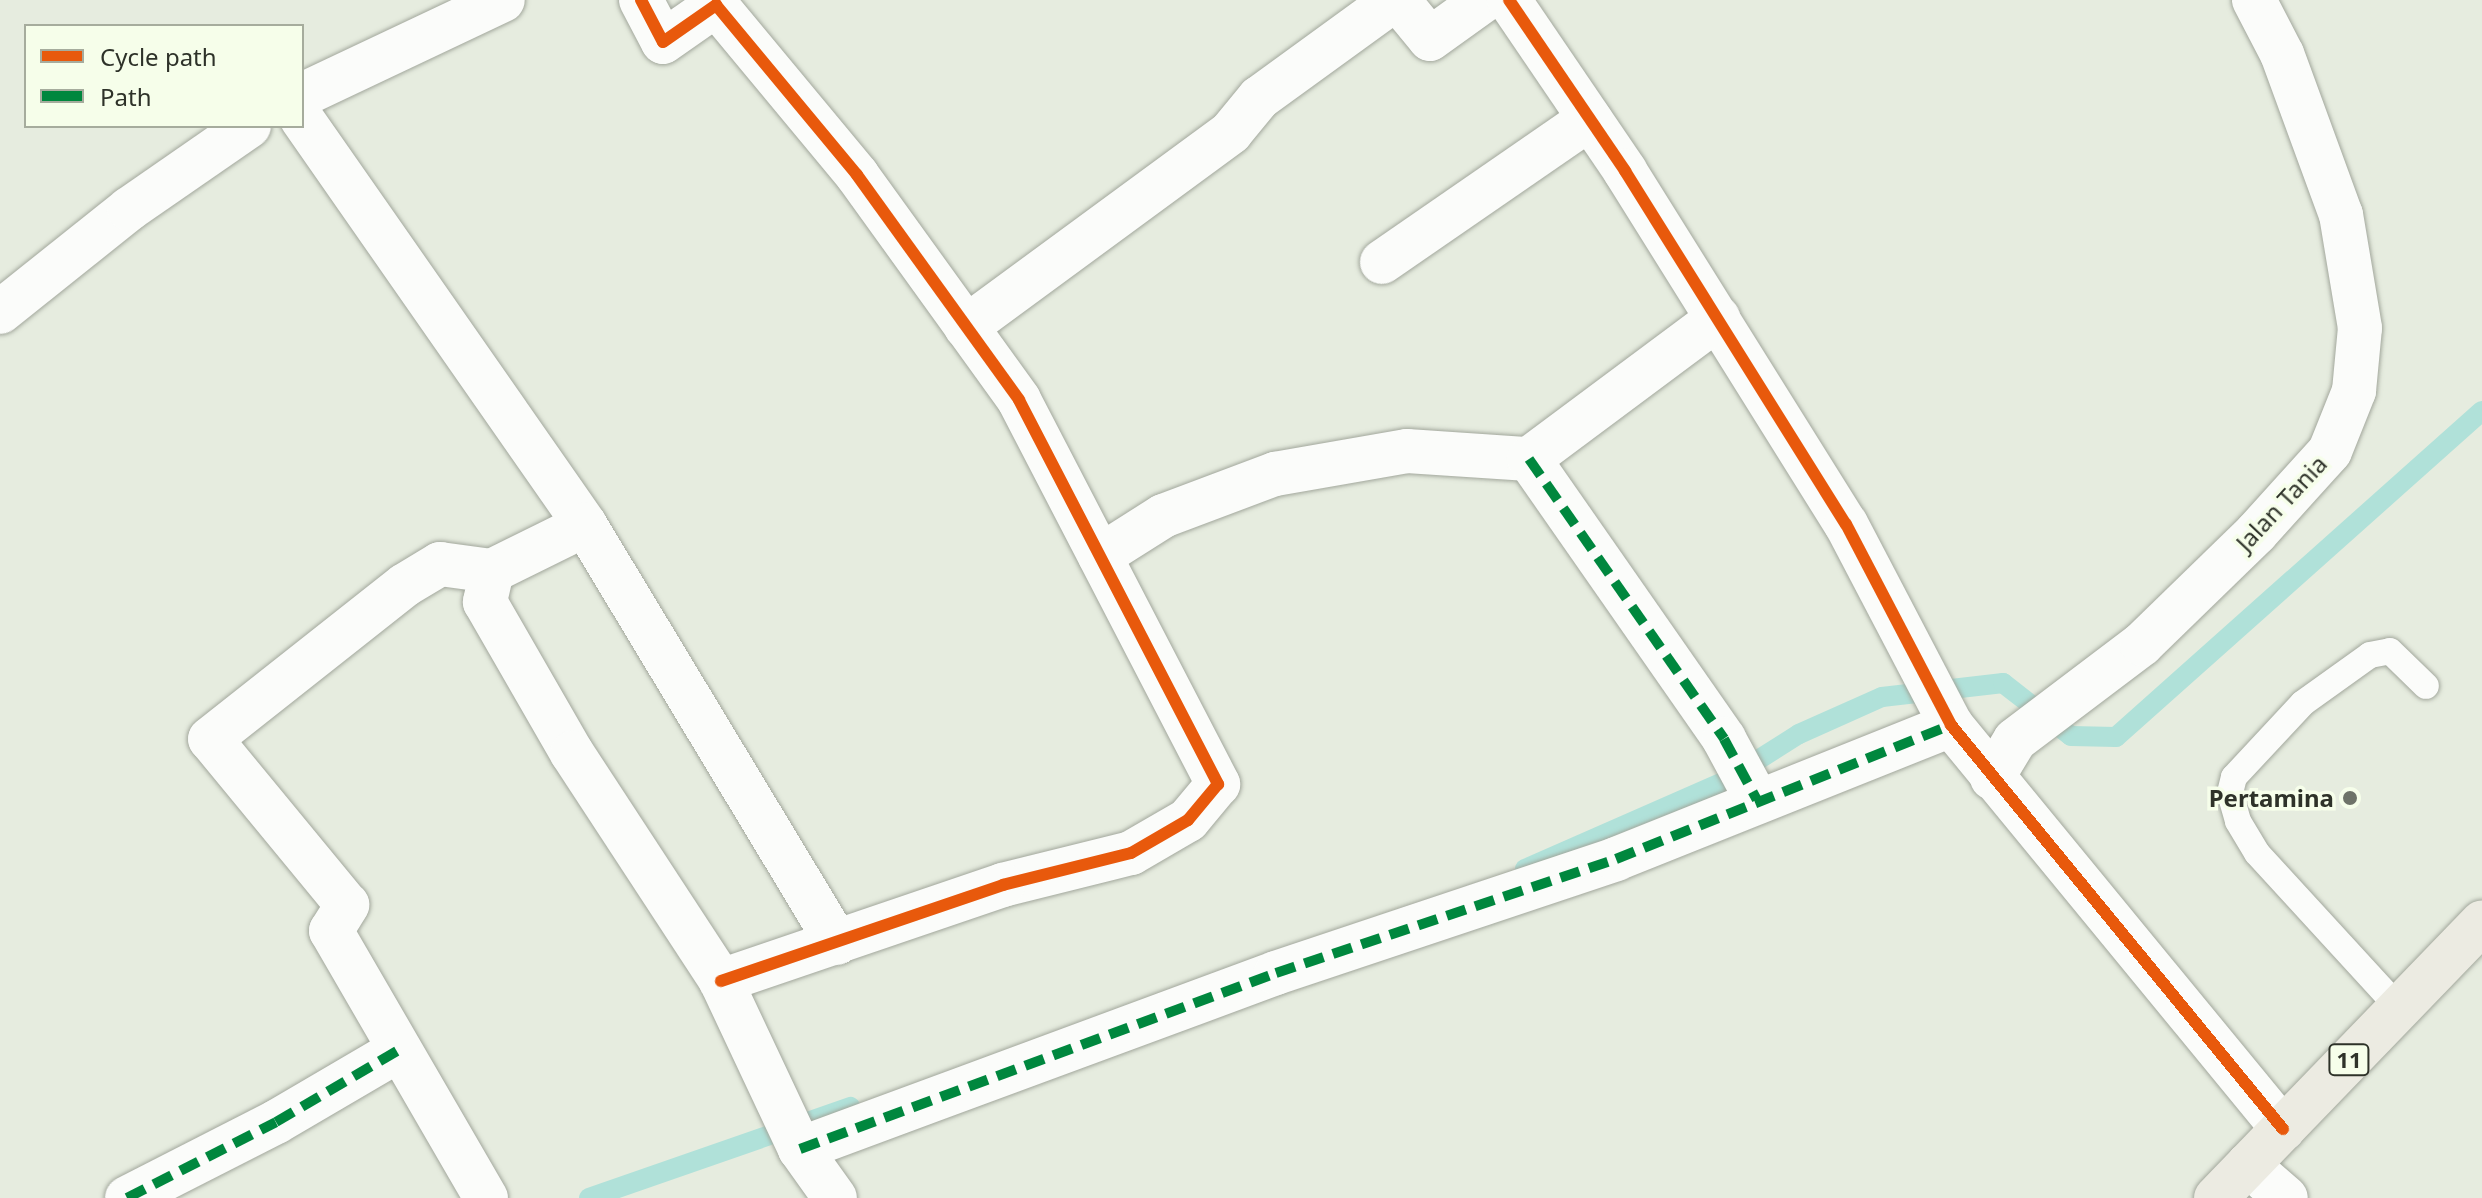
<!DOCTYPE html>
<html>
<head>
<meta charset="utf-8">
<style>
  body { margin:0 }
  #map { position:relative; width:2482px; height:1198px; overflow:hidden; background:#e6ecdf; font-family:"Noto Sans",sans-serif }
  div>[style] { position:absolute }
  .stream>* { height:20px; margin:-10px; padding:0 10px; transform-origin:10px; border-radius:10px; background:#b0e1d9 }
  .roads { filter:drop-shadow(0 0 2px #a2a79c) drop-shadow(0 0 2px #a2a79c) }
  .service>* { height:26px; margin:-13px; padding:0 13px; transform-origin:13px; border-radius:13px; background:#fbfcfa }
  .minor>* { height:44px; margin:-22px; padding:0 22px; transform-origin:22px; border-radius:22px; background:#fbfcfa }
  .trunk>* { height:44px; margin:-22px; padding:0 22px; transform-origin:22px; border-radius:22px; background:#ecebe2 }
  .quiet>* { height:10px; margin-top:-5px; transform-origin:0; background:repeating-linear-gradient(90deg,#00873e 0 20px,transparent 0 30px) }
  .cycleway>* { height:12px; margin:-6px; padding:0 6px; transform-origin:6px; border-radius:6px; background:#e8590c }
  .dots>* { width:22px; height:22px; translate:-50% -50%; box-sizing:border-box; border:4px solid #f6feea; border-radius:50% }
  span { translate:-50% -50%; white-space:nowrap; text-align:center; line-height:1.15; -webkit-text-stroke:7px #f6feea; paint-order:stroke }
  .shield-label span { padding:2px 6px; background:#f6feea; border:2px solid; border-radius:6px; -webkit-text-stroke-width:0 }
  .shield-label { font-size:22px; color:#2e3229; font-weight:700 }
  .street-label { font-size:24px; color:#2e3229 }
  .poi-label { font-size:24px; color:#2e3229; font-weight:700 }
  .right { translate:-100% -50%; text-align:right }
  .legend { position:absolute; left:24px; top:24px; width:280px; height:104px; box-sizing:border-box; background:#f6feea; border:2px solid #a6ac9d; margin:0; padding:10px 14px; list-style:none; font-size:24px; color:#2e3229 }
  .legend li { display:flex; align-items:center; gap:16px; height:40px }
  .legend b { width:40px; border:2px solid #a6ac9d }
</style>
</head>
<body>
<div id="map">
  <div class="stream">
    <i style="left:1525px;top:869px;width:216px;rotate:-23.7deg"></i>
    <i style="left:1723px;top:782px;width:90px;rotate:-32.3deg"></i>
    <i style="left:1799px;top:734px;width:91px;rotate:-24deg"></i>
    <i style="left:1882px;top:697px;width:122px;rotate:-6.6deg"></i>
    <i style="left:2003px;top:683px;width:86px;rotate:37.9deg"></i>
    <i style="left:2071px;top:736px;width:45px;rotate:1.3deg"></i>
    <i style="left:2116px;top:737px;width:490px;rotate:-41.7deg"></i>
    <i style="left:589px;top:1198px;width:277px;rotate:-19.2deg"></i>
  </div>
  <div class="roads">
    <div class="service">
      <i style="left:2399px;top:1008px;width:210px;rotate:-132.5deg"></i>
      <i style="left:2257px;top:853px;width:37px;rotate:-121deg"></i>
      <i style="left:2238px;top:821px;width:29px;rotate:-106deg"></i>
      <i style="left:2230px;top:793px;width:16px;rotate:-76deg"></i>
      <i style="left:2234px;top:777px;width:101px;rotate:-47deg"></i>
      <i style="left:2303px;top:703px;width:82px;rotate:-35.6deg"></i>
      <i style="left:2370px;top:655px;width:20px;rotate:-11deg"></i>
      <i style="left:2390px;top:651px;width:50px;rotate:44.2deg"></i>
    </div>
    <div class="minor">
      <i style="left:641px;top:0;width:47px;rotate:62.4deg"></i>
      <i style="left:663px;top:42px;width:65px;rotate:-34.9deg"></i>
      <i style="left:716px;top:5px;width:221px;rotate:50.3deg"></i>
      <i style="left:857px;top:175px;width:277px;rotate:54.2deg"></i>
      <i style="left:1019px;top:400px;width:433px;rotate:62.6deg"></i>
      <i style="left:1218px;top:784px;width:47px;rotate:129.8deg"></i>
      <i style="left:1188px;top:820px;width:66px;rotate:149.9deg"></i>
      <i style="left:1131px;top:853px;width:132px;rotate:166deg"></i>
      <i style="left:1003px;top:885px;width:298px;rotate:161.2deg"></i>
      <i style="left:1398px;top:0;width:50px;rotate:50.6deg"></i>
      <i style="left:1430px;top:39px;width:67px;rotate:-35.8deg"></i>
      <i style="left:1509px;top:0;width:207px;rotate:55.8deg"></i>
      <i style="left:1625px;top:171px;width:416px;rotate:58deg"></i>
      <i style="left:1846px;top:524px;width:227px;rotate:62.4deg"></i>
      <i style="left:1951px;top:725px;width:523px;rotate:50.59deg"></i>
      <i style="left:302px;top:95px;width:222px;rotate:-25.3deg"></i>
      <i style="left:302px;top:119px;width:495px;rotate:55.1deg"></i>
      <i style="left:585px;top:525px;width:488px;rotate:58.9deg"></i>
      <i style="left:1382px;top:262px;width:252px;rotate:-34.6deg"></i>
      <i style="left:0;top:312px;width:165px;rotate:-38.6deg"></i>
      <i style="left:129px;top:209px;width:146px;rotate:-34.7deg"></i>
      <i style="left:966px;top:327px;width:329px;rotate:-36.3deg"></i>
      <i style="left:1231px;top:132px;width:44px;rotate:-50.5deg"></i>
      <i style="left:1259px;top:98px;width:167px;rotate:-36deg"></i>
      <i style="left:1529px;top:459px;width:341px;rotate:55.1deg"></i>
      <i style="left:1724px;top:739px;width:69px;rotate:61.6deg"></i>
      <i style="left:585px;top:525px;width:104px;rotate:153.7deg"></i>
      <i style="left:492px;top:571px;width:32px;rotate:103deg"></i>
      <i style="left:485px;top:602px;width:174px;rotate:60.1deg"></i>
      <i style="left:572px;top:753px;width:272px;rotate:56.8deg"></i>
      <i style="left:721px;top:981px;width:186px;rotate:64.8deg"></i>
      <i style="left:800px;top:1149px;width:60px;rotate:54.5deg"></i>
      <i style="left:1100px;top:556px;width:75px;rotate:-32.4deg"></i>
      <i style="left:1163px;top:516px;width:120px;rotate:-20.6deg"></i>
      <i style="left:1275px;top:474px;width:134px;rotate:-9.9deg"></i>
      <i style="left:1407px;top:451px;width:122px;rotate:3.8deg"></i>
      <i style="left:1529px;top:459px;width:236px;rotate:-36.7deg"></i>
      <i style="left:1992px;top:778px;width:44px;rotate:-58.8deg"></i>
      <i style="left:2015px;top:740px;width:159px;rotate:-37.1deg"></i>
      <i style="left:2142px;top:644px;width:159px;rotate:-44.2deg"></i>
      <i style="left:2256px;top:533px;width:110px;rotate:-47.9deg"></i>
      <i style="left:2330px;top:451px;width:65px;rotate:-68.2deg"></i>
      <i style="left:2354px;top:391px;width:63px;rotate:-84.6deg"></i>
      <i style="left:2360px;top:328px;width:115px;rotate:-99.5deg"></i>
      <i style="left:2341px;top:215px;width:171px;rotate:-110.1deg"></i>
      <i style="left:2282px;top:54px;width:61px;rotate:-117.4deg"></i>
      <i style="left:800px;top:1149px;width:507px;rotate:-20.29deg"></i>
      <i style="left:1276px;top:973px;width:359px;rotate:-18.5deg"></i>
      <i style="left:1616px;top:859px;width:361px;rotate:-21.8deg"></i>
      <i style="left:2248px;top:1165px;width:50px;rotate:41deg"></i>
      <i style="left:127px;top:1198px;width:167px;rotate:-27deg"></i>
      <i style="left:276px;top:1122px;width:140px;rotate:-30.4deg"></i>
      <i style="left:486px;top:1198px;width:309px;rotate:-120.1deg"></i>
      <i style="left:331px;top:931px;width:31px;rotate:-58deg"></i>
      <i style="left:347px;top:905px;width:215px;rotate:-129.5deg"></i>
      <i style="left:210px;top:739px;width:248px;rotate:-38.3deg"></i>
      <i style="left:405px;top:585px;width:41px;rotate:-31deg"></i>
      <i style="left:440px;top:564px;width:52px;rotate:7.7deg"></i>
    </div>
    <div class="trunk">
      <i style="left:2216px;top:1198px;width:383px;rotate:-46deg"></i>
    </div>
  </div>
  <div class="quiet">
    <i style="left:1529px;top:459px;width:341px;rotate:55.1deg"></i>
    <i style="left:1724px;top:739px;width:69px;rotate:61.6deg"></i>
    <i style="left:800px;top:1149px;width:507px;rotate:-20.29deg"></i>
    <i style="left:1276px;top:973px;width:359px;rotate:-18.5deg"></i>
    <i style="left:1616px;top:859px;width:361px;rotate:-21.8deg"></i>
    <i style="left:127px;top:1198px;width:167px;rotate:-27deg"></i>
    <i style="left:276px;top:1122px;width:140px;rotate:-30.4deg"></i>
  </div>
  <div class="cycleway">
    <i style="left:641px;top:0;width:47px;rotate:62.4deg"></i>
    <i style="left:663px;top:42px;width:65px;rotate:-34.9deg"></i>
    <i style="left:716px;top:5px;width:221px;rotate:50.3deg"></i>
    <i style="left:857px;top:175px;width:277px;rotate:54.2deg"></i>
    <i style="left:1019px;top:400px;width:433px;rotate:62.6deg"></i>
    <i style="left:1218px;top:784px;width:47px;rotate:129.8deg"></i>
    <i style="left:1188px;top:820px;width:66px;rotate:149.9deg"></i>
    <i style="left:1131px;top:853px;width:132px;rotate:166deg"></i>
    <i style="left:1003px;top:885px;width:298px;rotate:161.2deg"></i>
    <i style="left:1509px;top:0;width:207px;rotate:55.8deg"></i>
    <i style="left:1625px;top:171px;width:416px;rotate:58deg"></i>
    <i style="left:1846px;top:524px;width:227px;rotate:62.4deg"></i>
    <i style="left:1951px;top:725px;width:523px;rotate:50.59deg"></i>
  </div>
  <div class="dots">
    <i style="left:2350px;top:798px;background:#6e7369"></i>
  </div>
  <div class="shield-label">
    <span style="left:2349px;top:1060px">11</span>
  </div>
  <div class="street-label">
    <span style="left:2281px;top:503px;rotate:-47deg">Jalan Tania</span>
  </div>
  <div class="poi-label">
    <span class="right" style="left:2334px;top:798px">Pertamina</span>
  </div>
  <ul class="legend">
  <li><b style="height:10px;background:#e8590c"></b>Cycle path</li>
  <li><b style="height:10px;background:#00873e"></b>Path</li>
  </ul>
</div>
</body>
</html>
